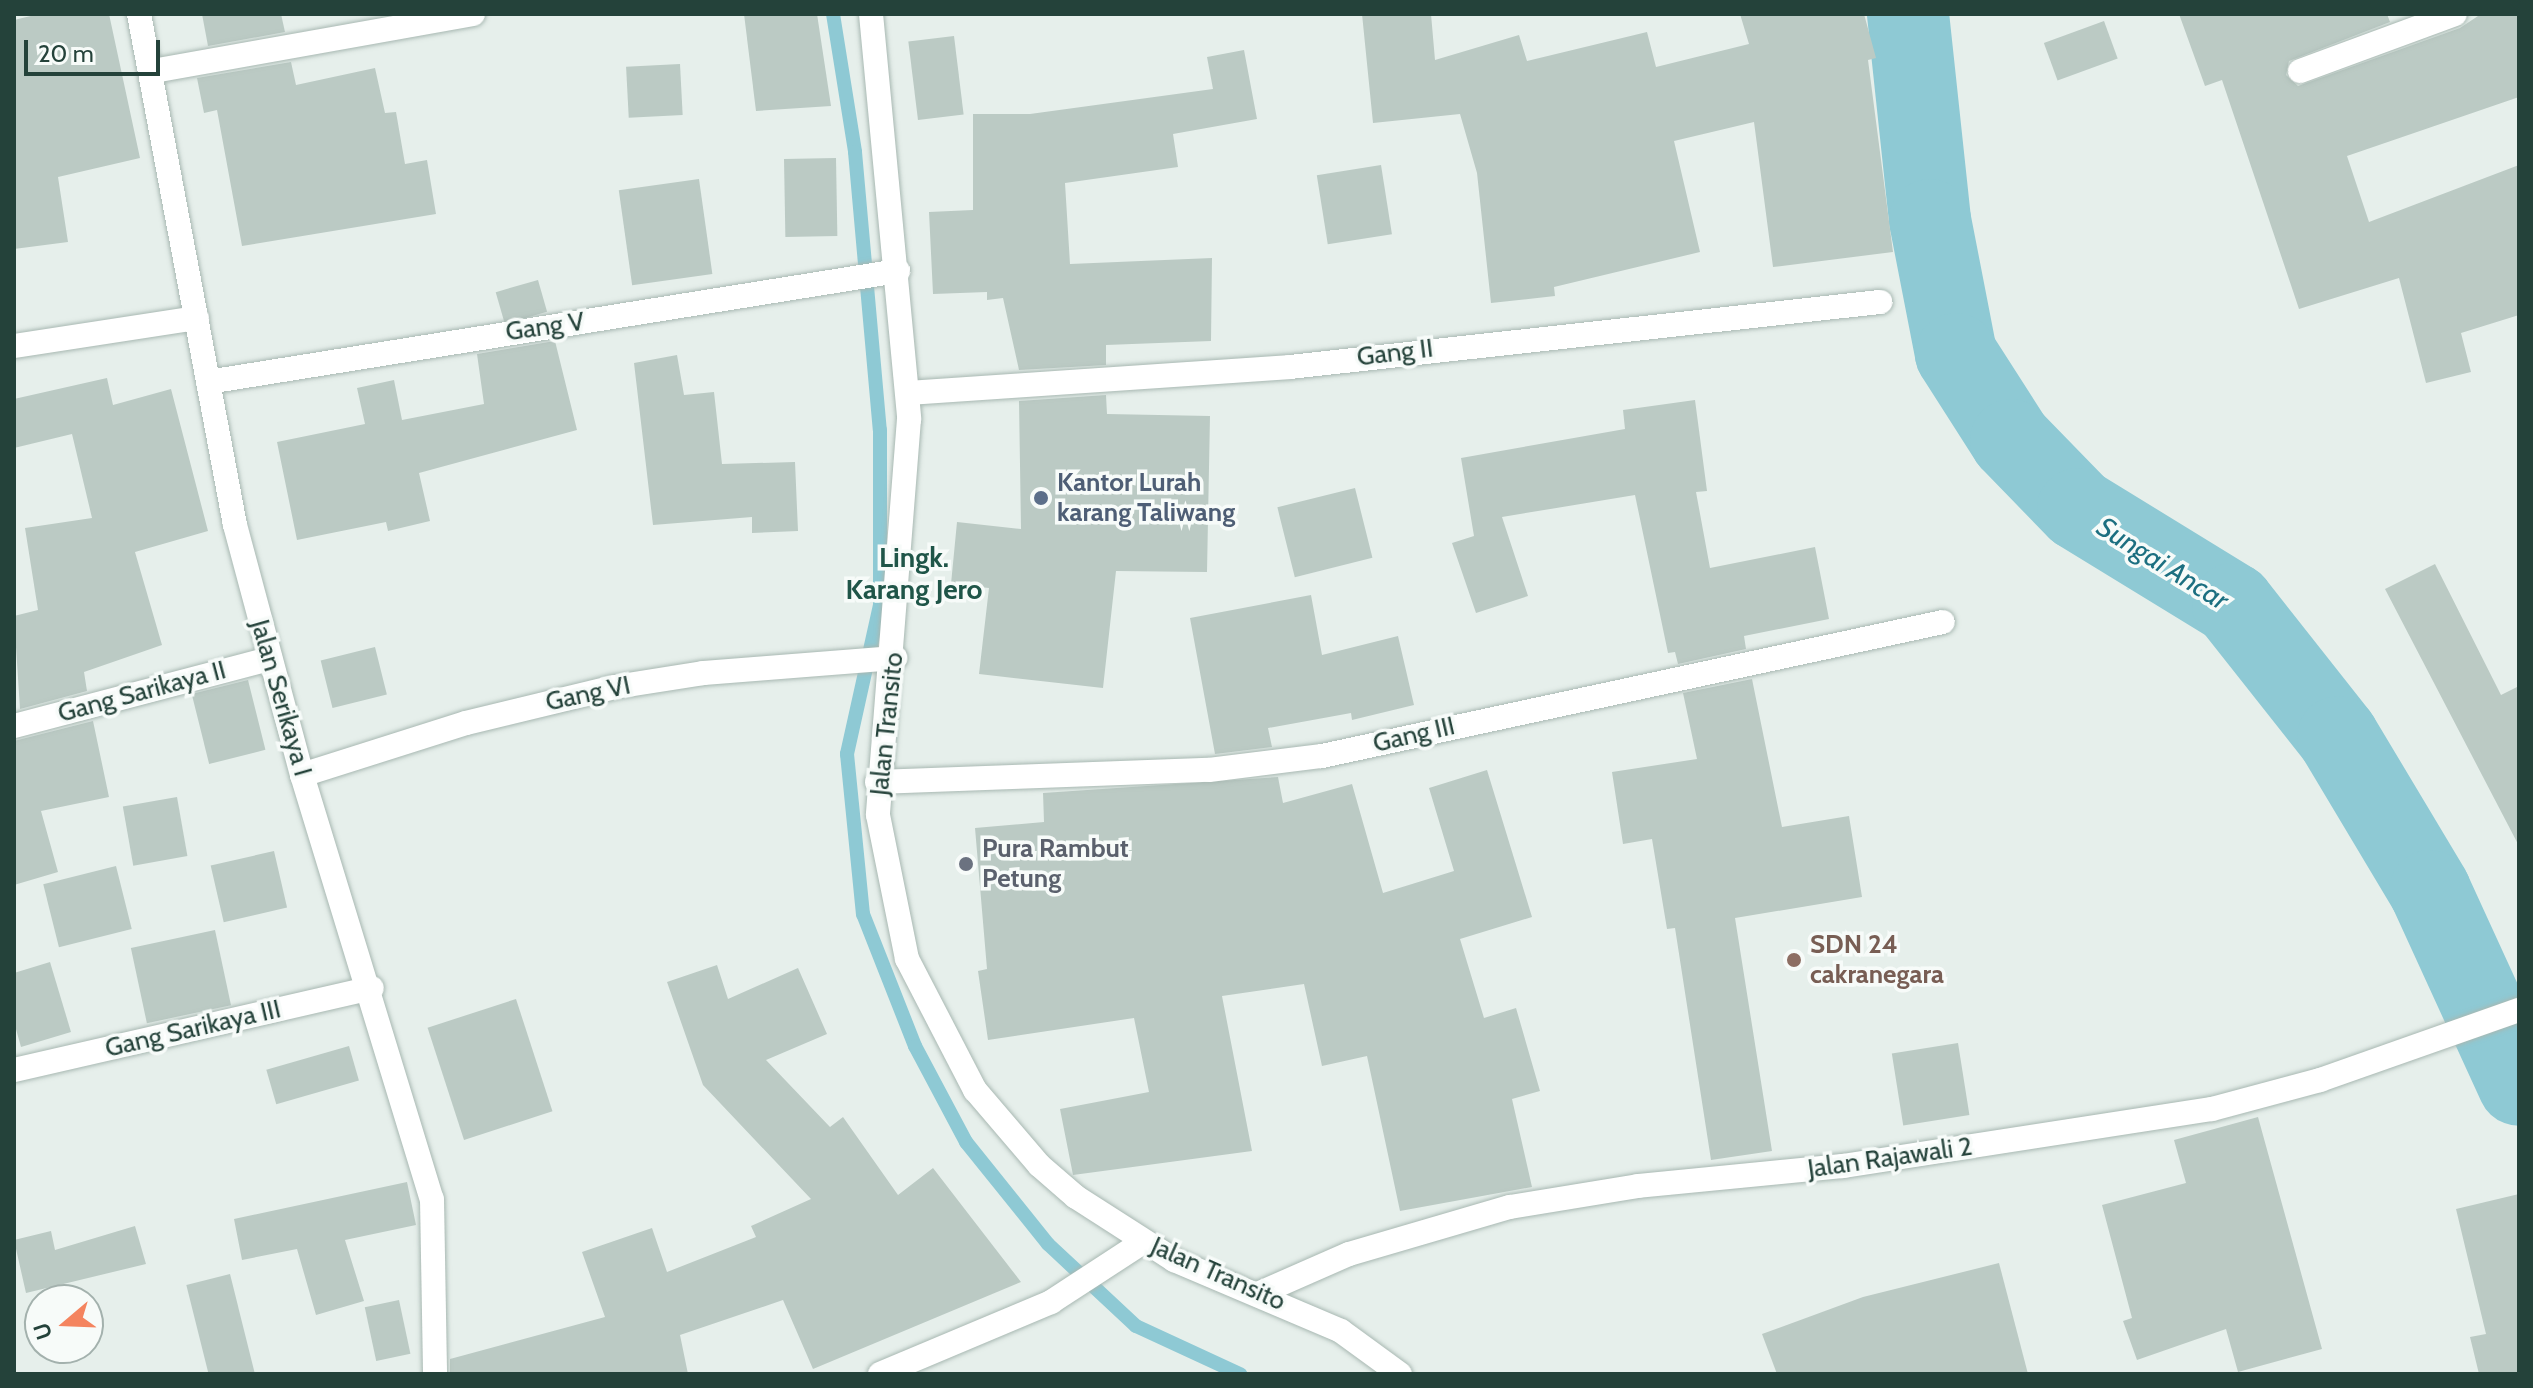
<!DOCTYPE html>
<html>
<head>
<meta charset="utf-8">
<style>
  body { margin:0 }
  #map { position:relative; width:2533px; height:1388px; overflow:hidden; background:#e6efeb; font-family:Cabin,sans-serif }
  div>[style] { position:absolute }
  .stream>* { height:14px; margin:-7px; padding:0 7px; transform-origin:7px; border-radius:7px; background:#8ec9d4 }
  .river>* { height:82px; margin:-41px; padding:0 41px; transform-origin:41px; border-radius:41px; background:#8ec9d4 }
  .building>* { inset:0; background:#bbcac4; transform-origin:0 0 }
  .roads { filter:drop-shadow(0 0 2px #a8b8b2) drop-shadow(0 0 2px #a8b8b2) }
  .minor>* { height:24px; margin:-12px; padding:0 12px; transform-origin:12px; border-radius:12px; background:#fff }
  .dots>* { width:22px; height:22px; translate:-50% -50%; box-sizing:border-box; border:4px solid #f7fbf9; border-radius:50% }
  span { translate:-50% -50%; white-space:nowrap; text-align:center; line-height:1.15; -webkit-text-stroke:7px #f7fbf9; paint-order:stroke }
  .street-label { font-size:26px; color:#24423a }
  .service-label { font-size:26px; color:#4e5e75; font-weight:700 }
  .left { translate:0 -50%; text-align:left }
  .worship-label { font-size:26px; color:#5b616d; font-weight:700 }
  .education-label { font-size:26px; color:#785e54; font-weight:700 }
  .neighbourhood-label { font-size:28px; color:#1f5548; font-weight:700 }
  .water-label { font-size:28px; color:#1c6f80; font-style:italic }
  .frame { position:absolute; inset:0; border:16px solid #24423a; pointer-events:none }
  .north { position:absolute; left:24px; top:1284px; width:80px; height:80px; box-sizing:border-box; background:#f7fbf9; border:2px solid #a3b1ad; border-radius:50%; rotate:251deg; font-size:22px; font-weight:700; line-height:32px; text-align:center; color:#24423a }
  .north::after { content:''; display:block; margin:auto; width:28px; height:36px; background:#f4845f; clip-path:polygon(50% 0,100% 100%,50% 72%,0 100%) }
  .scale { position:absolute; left:24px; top:40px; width:136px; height:36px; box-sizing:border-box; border:4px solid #24423a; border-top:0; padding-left:10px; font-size:24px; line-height:28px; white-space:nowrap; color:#24423a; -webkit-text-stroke:6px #f7fbf9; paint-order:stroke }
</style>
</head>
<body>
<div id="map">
  <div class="stream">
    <i style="left:833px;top:14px;width:140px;rotate:80.9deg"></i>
    <i style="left:855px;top:152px;width:279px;rotate:84.9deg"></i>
    <i style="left:880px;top:430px;width:175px;rotate:90deg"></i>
    <i style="left:880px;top:605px;width:153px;rotate:102.5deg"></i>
    <i style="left:847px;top:754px;width:161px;rotate:84.3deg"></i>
    <i style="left:863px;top:914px;width:142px;rotate:68.5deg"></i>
    <i style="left:915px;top:1046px;width:109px;rotate:62deg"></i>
    <i style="left:966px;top:1142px;width:131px;rotate:51.2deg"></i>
    <i style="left:1048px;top:1244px;width:120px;rotate:43deg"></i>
    <i style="left:1136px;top:1326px;width:115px;rotate:24.8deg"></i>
  </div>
  <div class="river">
    <i style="left:1908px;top:14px;width:207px;rotate:83.9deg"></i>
    <i style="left:1930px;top:220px;width:136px;rotate:79deg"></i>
    <i style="left:1956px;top:354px;width:102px;rotate:57.4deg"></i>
    <i style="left:2011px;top:440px;width:96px;rotate:45.8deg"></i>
    <i style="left:2078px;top:509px;width:182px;rotate:31.5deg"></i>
    <i style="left:2233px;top:604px;width:169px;rotate:51.7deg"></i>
    <i style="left:2338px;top:737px;width:179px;rotate:59.1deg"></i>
    <i style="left:2430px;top:891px;width:213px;rotate:65.4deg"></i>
  </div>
  <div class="building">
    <i style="clip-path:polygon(39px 14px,109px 14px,140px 158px,58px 177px,68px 242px,14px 249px,14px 20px)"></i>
    <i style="clip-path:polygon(202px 14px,281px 14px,285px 32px,208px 46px)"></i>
    <i style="clip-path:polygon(744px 14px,817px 14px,831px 106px,756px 111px)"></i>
    <i style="clip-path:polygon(1362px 14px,1431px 14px,1435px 60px,1519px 35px,1527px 61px,1647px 32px,1656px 67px,1749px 44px,1740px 14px,1864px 14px,1876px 58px,1868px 60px,1893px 252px,1773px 267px,1754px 122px,1674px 141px,1700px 252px,1554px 287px,1555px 296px,1491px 303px,1477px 173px,1460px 114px,1373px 123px)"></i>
    <i style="clip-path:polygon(2179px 14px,2387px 14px,2390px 22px,2289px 61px,2286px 75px,2298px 86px,2460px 28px,2481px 14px,2519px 14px,2519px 97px,2347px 156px,2369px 222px,2519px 165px,2519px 315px,2461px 333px,2471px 372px,2426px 383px,2399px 278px,2299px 309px,2222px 80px,2205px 86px)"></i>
    <i style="left:2104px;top:21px;width:40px;height:64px;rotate:70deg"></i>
    <i style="left:954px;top:36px;width:79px;height:46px;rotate:83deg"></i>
    <i style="clip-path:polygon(1244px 50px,1257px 119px,1173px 134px,1178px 167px,1065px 183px,1070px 264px,1212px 258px,1211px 341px,1106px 345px,1106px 365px,1019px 370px,1003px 298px,987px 300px,987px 292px,933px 294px,929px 212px,973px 210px,973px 114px,1030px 114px,1213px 89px,1207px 57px)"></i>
    <i style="clip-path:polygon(291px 62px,296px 85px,375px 68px,385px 113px,396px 112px,405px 164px,427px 160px,436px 214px,242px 246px,217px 110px,204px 113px,197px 78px)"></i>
    <i style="left:680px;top:64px;width:51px;height:54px;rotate:87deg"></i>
    <i style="left:836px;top:158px;width:78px;height:52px;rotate:89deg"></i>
    <i style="left:1381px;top:165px;width:70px;height:65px;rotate:81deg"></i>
    <i style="left:699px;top:179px;width:96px;height:81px;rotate:82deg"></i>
    <i style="left:538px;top:280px;width:33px;height:44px;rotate:74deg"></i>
    <i style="clip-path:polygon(555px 341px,577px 430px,419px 473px,430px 521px,388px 531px,386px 522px,297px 540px,277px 442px,365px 424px,357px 388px,394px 380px,402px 420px,484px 404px,477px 354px)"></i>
    <i style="clip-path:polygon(677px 355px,684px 395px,714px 392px,722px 464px,795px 462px,798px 531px,752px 533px,752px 517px,653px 525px,634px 363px)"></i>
    <i style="clip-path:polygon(107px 378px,113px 405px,171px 389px,208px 531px,135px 552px,162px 645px,84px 672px,87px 691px,20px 709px,14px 616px,38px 610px,25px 528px,92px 518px,72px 434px,14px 448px,14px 399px)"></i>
    <i style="clip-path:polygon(1106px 395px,1107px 414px,1210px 416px,1207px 572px,1116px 571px,1103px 688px,979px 674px,989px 588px,951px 584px,957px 522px,1021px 529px,1019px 401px)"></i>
    <i style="clip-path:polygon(1695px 400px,1707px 491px,1696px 492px,1710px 568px,1815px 547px,1829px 619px,1744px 636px,1746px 649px,1678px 664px,1675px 652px,1668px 653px,1635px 495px,1502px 517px,1528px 596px,1476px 613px,1452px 543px,1474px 536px,1461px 458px,1625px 429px,1623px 410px)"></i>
    <i style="left:1355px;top:488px;width:72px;height:80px;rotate:76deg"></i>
    <i style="clip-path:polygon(2435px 564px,2501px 695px,2519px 686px,2519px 846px,2385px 589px)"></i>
    <i style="clip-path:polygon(1311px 595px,1322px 655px,1398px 636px,1414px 705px,1352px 720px,1351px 713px,1268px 728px,1272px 747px,1215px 754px,1190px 618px)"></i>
    <i style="left:375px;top:647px;width:49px;height:56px;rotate:76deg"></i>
    <i style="clip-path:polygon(1752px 679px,1782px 827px,1849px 816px,1862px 897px,1735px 918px,1772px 1151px,1711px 1160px,1675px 928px,1667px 929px,1652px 839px,1623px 844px,1612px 772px,1697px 759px,1683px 693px)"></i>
    <i style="left:248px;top:680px;width:72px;height:58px;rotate:76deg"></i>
    <i style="clip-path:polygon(93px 721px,109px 797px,41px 811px,58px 872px,14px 885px,14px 741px)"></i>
    <i style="clip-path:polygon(1487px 770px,1532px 917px,1460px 939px,1484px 1018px,1516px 1008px,1540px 1091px,1512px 1099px,1532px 1187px,1400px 1211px,1367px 1056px,1322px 1066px,1304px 984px,1222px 996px,1252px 1151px,1073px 1175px,1060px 1109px,1149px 1092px,1134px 1018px,988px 1040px,978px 971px,987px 969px,975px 828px,1044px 822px,1043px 793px,1278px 777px,1283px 803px,1352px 784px,1383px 893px,1454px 871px,1429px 788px)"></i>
    <i style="left:177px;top:797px;width:60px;height:55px;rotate:80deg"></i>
    <i style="left:274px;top:851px;width:58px;height:65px;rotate:77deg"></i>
    <i style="left:116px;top:866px;width:65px;height:75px;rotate:76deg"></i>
    <i style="left:215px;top:930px;width:77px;height:86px;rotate:78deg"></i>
    <i style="clip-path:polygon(50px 962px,71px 1032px,21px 1047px,14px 1022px,14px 973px)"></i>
    <i style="clip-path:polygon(717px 965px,728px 999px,798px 968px,827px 1034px,766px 1060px,830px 1127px,843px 1117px,898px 1195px,933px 1168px,1021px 1282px,813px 1369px,783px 1300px,680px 1335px,688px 1374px,450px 1374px,450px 1359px,605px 1317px,582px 1252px,652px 1228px,667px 1272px,756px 1237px,751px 1226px,811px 1199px,703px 1085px,667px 982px)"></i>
    <i style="left:516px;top:999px;width:118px;height:93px;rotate:72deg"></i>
    <i style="left:1958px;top:1043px;width:73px;height:67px;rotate:81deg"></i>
    <i style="left:349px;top:1046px;width:36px;height:86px;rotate:74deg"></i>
    <i style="clip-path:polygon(2258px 1117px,2322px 1349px,2238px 1372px,2226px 1329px,2137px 1360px,2123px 1321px,2132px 1318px,2102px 1205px,2186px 1183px,2174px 1140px)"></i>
    <i style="clip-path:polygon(407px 1182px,416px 1225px,345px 1240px,364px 1301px,316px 1315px,297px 1249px,242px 1260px,234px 1219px)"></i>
    <i style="clip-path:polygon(2519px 1194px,2519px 1374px,2479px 1374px,2470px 1337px,2486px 1334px,2456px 1209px)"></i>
    <i style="clip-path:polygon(135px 1226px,146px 1264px,26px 1293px,14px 1240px,51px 1231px,55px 1250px)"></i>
    <i style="clip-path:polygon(1999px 1263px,2028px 1374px,1777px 1374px,1762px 1334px,1863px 1297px)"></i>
    <i style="left:230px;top:1274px;width:103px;height:45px;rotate:76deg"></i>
    <i style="left:399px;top:1300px;width:55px;height:35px;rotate:78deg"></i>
  </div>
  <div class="roads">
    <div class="minor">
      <i style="left:139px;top:14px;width:520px;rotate:79.36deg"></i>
      <i style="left:235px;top:525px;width:259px;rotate:75deg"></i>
      <i style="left:302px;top:775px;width:443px;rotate:73deg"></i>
      <i style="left:432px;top:1199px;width:175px;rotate:89deg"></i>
      <i style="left:871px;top:14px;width:407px;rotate:84.6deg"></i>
      <i style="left:909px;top:419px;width:397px;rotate:94.5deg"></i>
      <i style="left:878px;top:815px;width:147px;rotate:78.6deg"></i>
      <i style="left:907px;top:959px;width:148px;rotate:62.6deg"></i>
      <i style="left:975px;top:1090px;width:99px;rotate:49.5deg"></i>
      <i style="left:1039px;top:1165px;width:49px;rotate:40.9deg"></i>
      <i style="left:1076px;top:1197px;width:117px;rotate:32.7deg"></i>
      <i style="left:1174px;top:1260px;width:181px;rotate:23deg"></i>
      <i style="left:1341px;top:1331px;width:73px;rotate:36.1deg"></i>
      <i style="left:153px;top:71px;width:325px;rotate:-10.1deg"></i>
      <i style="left:2300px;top:71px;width:165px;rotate:-20.2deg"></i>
      <i style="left:14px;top:346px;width:185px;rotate:-8.7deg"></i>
      <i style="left:208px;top:382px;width:699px;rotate:-9.14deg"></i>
      <i style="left:909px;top:393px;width:382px;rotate:-3.9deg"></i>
      <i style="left:1290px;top:367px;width:594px;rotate:-6.29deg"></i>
      <i style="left:14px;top:726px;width:265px;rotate:-14.7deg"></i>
      <i style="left:302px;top:775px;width:172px;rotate:-17.6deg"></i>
      <i style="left:466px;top:723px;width:153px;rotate:-13.6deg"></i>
      <i style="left:615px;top:687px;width:89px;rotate:-9deg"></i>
      <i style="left:703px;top:673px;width:193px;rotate:-4.5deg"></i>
      <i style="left:877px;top:782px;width:332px;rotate:-2.1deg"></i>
      <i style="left:1209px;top:770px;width:114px;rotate:-7.1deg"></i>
      <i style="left:1322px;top:756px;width:635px;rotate:-12.18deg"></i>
      <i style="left:14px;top:1070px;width:367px;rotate:-12.9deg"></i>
      <i style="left:1260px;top:1293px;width:97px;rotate:-23.7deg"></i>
      <i style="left:1349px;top:1254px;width:168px;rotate:-16.3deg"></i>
      <i style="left:1510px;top:1207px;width:130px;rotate:-9.3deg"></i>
      <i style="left:1638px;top:1186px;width:206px;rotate:-5.6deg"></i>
      <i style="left:1843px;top:1166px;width:373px;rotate:-8.8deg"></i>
      <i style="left:2212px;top:1109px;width:112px;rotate:-15deg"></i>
      <i style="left:2320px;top:1080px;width:211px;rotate:-19.4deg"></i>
      <i style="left:880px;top:1374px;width:186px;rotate:-22.8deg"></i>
      <i style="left:1051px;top:1302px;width:110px;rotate:-33.1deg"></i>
    </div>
  </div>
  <div class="dots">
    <i style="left:1041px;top:498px;background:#5c6f8a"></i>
    <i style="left:966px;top:864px;background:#6b7280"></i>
    <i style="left:1794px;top:960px;background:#8d6e63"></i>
  </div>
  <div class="street-label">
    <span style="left:545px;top:327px;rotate:-8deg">Gang V</span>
    <span style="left:1395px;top:353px;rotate:-7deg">Gang II</span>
    <span style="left:142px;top:692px;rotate:-15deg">Gang Sarikaya II</span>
    <span style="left:588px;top:694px;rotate:-12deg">Gang VI</span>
    <span style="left:281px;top:698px;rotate:74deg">Jalan Serikaya I</span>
    <span style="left:887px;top:724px;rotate:-84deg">Jalan Transito</span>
    <span style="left:1414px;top:735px;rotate:-13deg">Gang III</span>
    <span style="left:193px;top:1029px;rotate:-13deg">Gang Sarikaya III</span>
    <span style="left:1890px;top:1158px;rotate:-8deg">Jalan Rajawali 2</span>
    <span style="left:1218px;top:1274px;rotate:24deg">Jalan Transito</span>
  </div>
  <div class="service-label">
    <span class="left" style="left:1057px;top:498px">Kantor Lurah<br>karang Taliwang</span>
  </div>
  <div class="worship-label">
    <span class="left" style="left:982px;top:864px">Pura Rambut<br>Petung</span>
  </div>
  <div class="education-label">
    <span class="left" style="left:1810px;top:960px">SDN 24<br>cakranegara</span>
  </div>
  <div class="neighbourhood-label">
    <span style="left:914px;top:573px">Lingk.<br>Karang Jero</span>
  </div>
  <div class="water-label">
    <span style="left:2163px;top:563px;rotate:32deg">Sungai Ancar</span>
  </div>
  <div class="frame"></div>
  <div class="north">U</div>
  <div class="scale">20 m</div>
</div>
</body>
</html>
